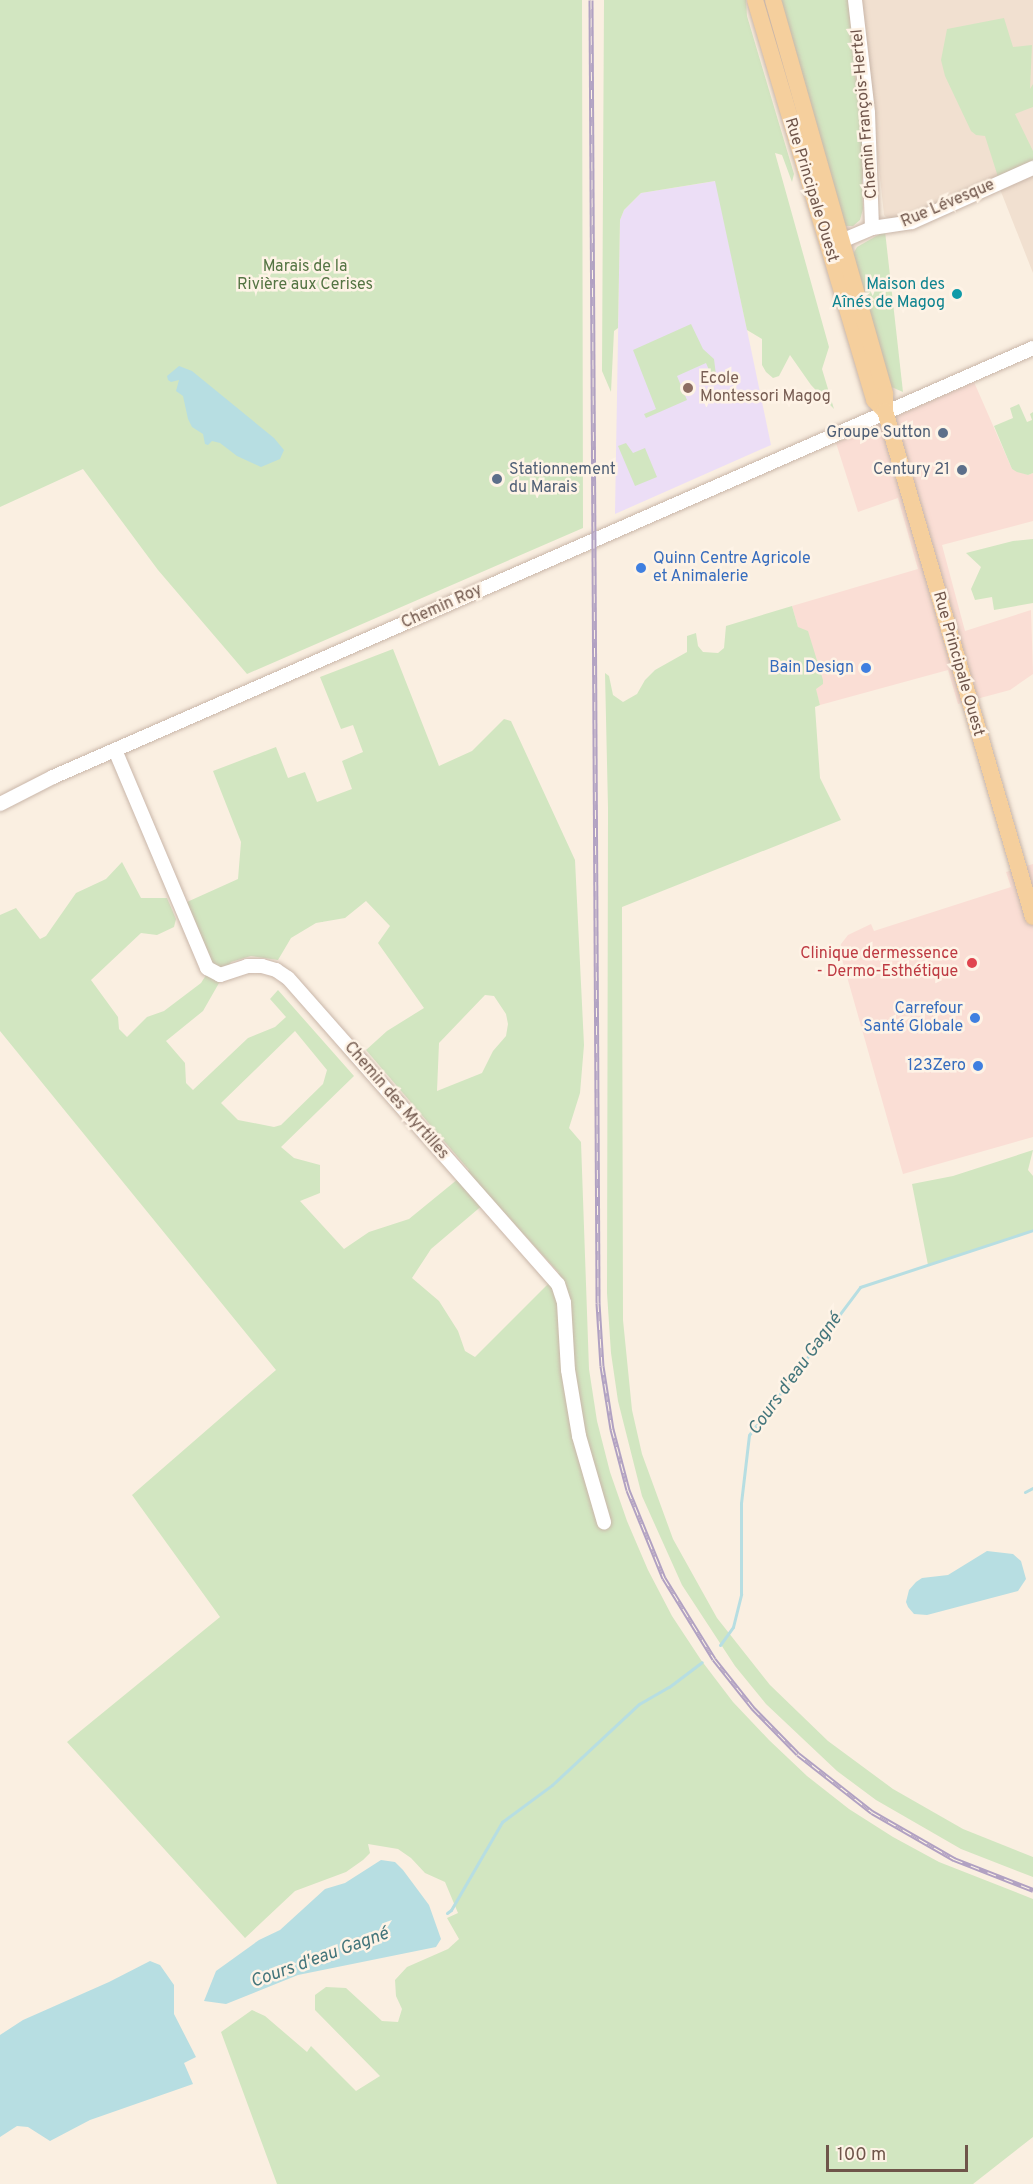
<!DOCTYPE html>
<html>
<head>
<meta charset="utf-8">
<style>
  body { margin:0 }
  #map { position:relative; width:1033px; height:2184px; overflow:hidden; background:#faefe1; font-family:Overpass,sans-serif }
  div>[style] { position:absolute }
  .residential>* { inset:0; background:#f1e0d0 }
  .commercial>* { inset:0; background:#faded5 }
  .education>* { inset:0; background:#ecdef6 }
  .green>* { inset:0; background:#d2e6c1 }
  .water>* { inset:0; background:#b7dee2 }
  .stream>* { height:3px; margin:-1.5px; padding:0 1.5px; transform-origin:1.5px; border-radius:1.5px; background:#b7dee2 }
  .roads { filter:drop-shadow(0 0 2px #c9b6a9) drop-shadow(0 0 2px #c9b6a9) }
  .minor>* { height:14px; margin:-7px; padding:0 7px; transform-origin:7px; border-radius:7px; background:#fff }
  .major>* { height:16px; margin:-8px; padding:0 8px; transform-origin:8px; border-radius:8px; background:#f5cf9d }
  .rail>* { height:5px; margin-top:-2.5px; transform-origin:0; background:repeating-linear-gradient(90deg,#fef3e6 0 9px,#b1a1c2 0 18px); box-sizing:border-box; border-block:2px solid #b1a1c2 }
  .dots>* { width:16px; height:16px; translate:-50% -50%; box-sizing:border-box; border:3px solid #fef3e6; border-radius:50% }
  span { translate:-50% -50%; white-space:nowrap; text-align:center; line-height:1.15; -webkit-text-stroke:5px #fef3e6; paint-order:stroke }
  .street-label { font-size:16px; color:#6f554a }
  .park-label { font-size:16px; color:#547443 }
  .culture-label { font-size:16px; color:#0d838f }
  .right { translate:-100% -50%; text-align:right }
  .education-label { font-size:16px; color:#785e54 }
  .left { translate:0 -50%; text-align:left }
  .service-label { font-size:16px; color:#4e5e75 }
  .shop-label { font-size:16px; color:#366cbe }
  .health-label { font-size:16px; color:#be3a42 }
  .water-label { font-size:18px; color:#43757b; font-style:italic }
  .scale { position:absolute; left:826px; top:2145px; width:142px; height:27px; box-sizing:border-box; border:3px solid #6f554a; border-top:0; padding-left:8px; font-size:18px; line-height:21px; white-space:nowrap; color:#6f554a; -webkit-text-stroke:4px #fef3e6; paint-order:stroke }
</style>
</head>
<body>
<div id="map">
  <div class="residential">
    <i style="clip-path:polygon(861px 0,1033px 0,1033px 273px,996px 179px,922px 212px,888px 219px,884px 215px)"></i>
  </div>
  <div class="commercial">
    <i style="clip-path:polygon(974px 382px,1012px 469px,1028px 475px,1033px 473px,1033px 521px,942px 545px,965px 631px,1031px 610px,1033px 674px,1010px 690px,958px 704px,948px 670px,820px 705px,792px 606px,918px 569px,898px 498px,858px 512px,836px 443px)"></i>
    <i style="clip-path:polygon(1033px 864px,1033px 1137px,903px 1174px,840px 952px,841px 944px,848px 935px,871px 924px,874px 931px,1011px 887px,1006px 872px)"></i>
  </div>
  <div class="education">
    <i style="clip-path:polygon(716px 181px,771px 445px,615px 514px,620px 220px,624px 210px,641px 193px)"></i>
  </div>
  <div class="green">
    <i style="clip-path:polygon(0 0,582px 0,583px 528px,247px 674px,158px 570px,83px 469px,0 507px)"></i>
    <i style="clip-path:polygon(604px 0,746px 0,747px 16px,794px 174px,792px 182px,782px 155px,775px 153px,829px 347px,822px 369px,834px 409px,811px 385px,790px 355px,779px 376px,773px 378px,766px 372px,762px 365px,762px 339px,747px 330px,715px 181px,641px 193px,624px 210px,620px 220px,618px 328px,614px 331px,611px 392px,602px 371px)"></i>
    <i style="clip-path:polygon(777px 0,848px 0,864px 162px,862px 184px,863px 209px,860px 220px,853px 226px,845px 226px)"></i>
    <i style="clip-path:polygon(1004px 18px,1013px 47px,1032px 45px,1030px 89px,1033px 84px,1033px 107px,1015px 114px,1033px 151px,1033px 162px,998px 177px,985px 136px,976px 135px,971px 131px,945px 76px,941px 60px,947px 29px)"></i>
    <i style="clip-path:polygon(885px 231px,903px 392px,889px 386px,852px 256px,857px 247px)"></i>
    <i style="clip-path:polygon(691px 324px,703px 349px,714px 359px,717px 383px,715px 384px,706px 363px,677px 376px,687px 400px,646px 418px,644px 414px,656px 409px,633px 350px)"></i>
    <i style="clip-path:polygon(1019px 404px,1027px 422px,1032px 420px,1030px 414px,1033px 412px,1033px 473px,1028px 475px,1017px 472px,1012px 469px,994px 426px,1013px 418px,1010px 408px)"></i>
    <i style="clip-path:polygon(626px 443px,633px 453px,645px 448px,657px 477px,635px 486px,618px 446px)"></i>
    <i style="clip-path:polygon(1033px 539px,1033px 603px,994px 610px,992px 597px,975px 600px,971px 589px,981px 567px,966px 553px,1013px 541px)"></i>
    <i style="clip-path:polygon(792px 606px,798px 627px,808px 631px,823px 680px,823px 684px,816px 689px,820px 705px,815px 707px,820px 778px,841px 820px,622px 907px,623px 1320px,632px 1410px,642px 1454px,673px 1539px,717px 1618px,770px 1685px,828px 1741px,893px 1789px,963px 1829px,1033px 1857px,1033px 1877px,961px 1849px,876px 1800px,837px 1771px,766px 1704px,735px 1666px,682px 1585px,642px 1496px,618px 1401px,611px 1353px,607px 1293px,608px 808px,605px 673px,609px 676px,613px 695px,623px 702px,637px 694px,645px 680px,655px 670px,687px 652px,687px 636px,696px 633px,698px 646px,703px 652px,718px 653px,724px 648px,726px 626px)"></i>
    <i style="clip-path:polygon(evenodd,393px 649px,439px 766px,472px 751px,504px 719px,511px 721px,575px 860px,584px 1045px,580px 1093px,569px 1128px,581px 1142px,589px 1369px,597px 1421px,610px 1472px,627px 1521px,648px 1570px,672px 1616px,701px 1660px,733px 1702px,769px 1740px,807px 1776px,849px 1809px,893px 1837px,939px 1862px,1033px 1899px,1033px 2137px,973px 2184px,277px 2184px,221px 2032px,252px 2010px,265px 2016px,307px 2052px,311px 2046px,356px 2091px,380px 2076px,315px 2010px,315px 1995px,326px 1987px,346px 1988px,382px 2021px,398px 2022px,402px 2009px,396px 1996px,395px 1980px,407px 1967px,448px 1949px,459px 1939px,447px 1918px,458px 1913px,445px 1882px,425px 1873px,411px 1858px,398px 1849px,368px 1844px,370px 1853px,363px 1860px,346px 1872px,295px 1891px,245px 1938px,67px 1742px,220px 1617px,132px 1495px,276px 1370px,0 1031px,0 915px,16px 908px,40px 939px,46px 936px,76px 893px,106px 879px,122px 862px,141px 898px,167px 898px,176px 919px,174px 927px,157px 935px,141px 933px,91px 980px,118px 1017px,119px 1029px,127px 1037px,147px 1017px,164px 1011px,201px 983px,213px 964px,187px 902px,238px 879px,241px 842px,213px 771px,276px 747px,288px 778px,305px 772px,317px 802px,352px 789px,342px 761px,363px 752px,353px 725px,341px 729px,320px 677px,393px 649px,366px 901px,390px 926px,378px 943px,424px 1008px,387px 1031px,366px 1050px,469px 1170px,409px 1219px,369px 1232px,344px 1249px,300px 1201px,320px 1193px,320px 1165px,294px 1158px,281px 1147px,354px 1076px,278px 990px,270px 999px,286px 1017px,275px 1027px,248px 1038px,193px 1090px,186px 1083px,185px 1063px,166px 1041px,203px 1011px,231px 962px,251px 956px,278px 960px,291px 938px,316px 923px,345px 918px,366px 901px,393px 649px,485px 995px,494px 996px,506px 1014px,508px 1024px,506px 1036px,493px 1051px,482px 1073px,437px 1091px,439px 1043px,485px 995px,393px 649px,295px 1031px,327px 1070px,323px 1084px,281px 1125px,274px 1127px,238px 1120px,221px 1103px,295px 1031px,393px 649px,491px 1198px,559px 1273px,475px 1357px,465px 1351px,458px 1331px,439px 1301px,412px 1278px,431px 1249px,491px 1198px)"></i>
    <i style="clip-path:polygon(1033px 1150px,1028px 1170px,1033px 1176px,1033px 1230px,928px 1265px,912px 1184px,953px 1176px)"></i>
  </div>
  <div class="water">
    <i style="clip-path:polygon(179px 366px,192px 371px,274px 438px,284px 450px,280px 459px,261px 467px,237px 456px,220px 443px,212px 441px,208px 445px,205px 444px,203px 434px,192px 427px,188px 419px,183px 396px,176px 391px,179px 380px,171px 382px,168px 380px,167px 376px)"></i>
    <i style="clip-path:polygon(987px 1551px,1013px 1554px,1021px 1561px,1026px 1579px,1018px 1591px,927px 1615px,914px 1614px,908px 1607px,906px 1602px,909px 1590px,916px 1582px,922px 1578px,948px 1575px)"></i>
    <i style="clip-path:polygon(381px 1860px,395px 1862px,403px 1870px,429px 1905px,441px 1939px,436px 1947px,298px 1975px,226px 2004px,204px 2001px,216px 1971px,259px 1940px,280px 1930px,325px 1889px,345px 1883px)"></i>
    <i style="clip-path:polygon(150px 1961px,160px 1965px,174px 1985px,174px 2014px,196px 2057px,184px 2063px,193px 2084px,90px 2120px,50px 2141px,28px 2127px,17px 2126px,0 2137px,0 2035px,23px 2020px,109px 1982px)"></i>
  </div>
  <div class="stream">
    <i style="left:1025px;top:1492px;width:9px;rotate:-27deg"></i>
    <i style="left:720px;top:1645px;width:22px;rotate:-54deg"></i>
    <i style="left:733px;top:1627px;width:34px;rotate:-76deg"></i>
    <i style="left:741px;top:1594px;width:91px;rotate:-90deg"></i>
    <i style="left:741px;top:1503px;width:68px;rotate:-83.3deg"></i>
    <i style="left:749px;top:1435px;width:185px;rotate:-53.1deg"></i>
    <i style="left:860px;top:1287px;width:182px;rotate:-18.2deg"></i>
    <i style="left:447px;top:1913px;width:5px;rotate:-37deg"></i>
    <i style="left:451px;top:1910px;width:102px;rotate:-59.9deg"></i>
    <i style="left:502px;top:1822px;width:62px;rotate:-36.5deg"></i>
    <i style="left:552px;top:1785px;width:119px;rotate:-43deg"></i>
    <i style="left:639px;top:1704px;width:34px;rotate:-30deg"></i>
    <i style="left:669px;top:1687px;width:41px;rotate:-37.1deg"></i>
  </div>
  <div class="roads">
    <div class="minor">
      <i style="left:855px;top:0;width:114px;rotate:83.4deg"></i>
      <i style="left:868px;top:113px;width:115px;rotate:88deg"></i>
      <i style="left:832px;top:245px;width:43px;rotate:-23deg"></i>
      <i style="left:872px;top:228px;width:40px;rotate:-8.5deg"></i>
      <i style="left:912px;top:222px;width:133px;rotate:-24.1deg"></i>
      <i style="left:115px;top:750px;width:237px;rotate:67.1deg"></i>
      <i style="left:207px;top:968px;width:15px;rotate:28deg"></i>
      <i style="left:220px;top:975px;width:28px;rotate:-18deg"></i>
      <i style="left:247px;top:966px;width:15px"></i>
      <i style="left:262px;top:966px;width:15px;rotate:16deg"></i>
      <i style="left:276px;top:970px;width:14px;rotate:34deg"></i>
      <i style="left:288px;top:978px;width:408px;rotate:48.6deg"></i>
      <i style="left:558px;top:1284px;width:20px;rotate:72deg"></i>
      <i style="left:564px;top:1303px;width:67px;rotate:86.6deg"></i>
      <i style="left:568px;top:1370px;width:67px;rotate:80.5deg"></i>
      <i style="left:579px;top:1436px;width:90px;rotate:73.8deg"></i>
      <i style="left:0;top:804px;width:59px;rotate:-27deg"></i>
      <i style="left:53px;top:777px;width:1070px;rotate:-23.64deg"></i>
    </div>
    <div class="major">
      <i style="left:755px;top:0;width:417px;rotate:73.4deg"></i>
      <i style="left:874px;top:400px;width:16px;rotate:45deg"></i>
      <i style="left:773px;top:0;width:410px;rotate:74.1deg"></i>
      <i style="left:885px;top:394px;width:17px;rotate:90deg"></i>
      <i style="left:885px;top:411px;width:527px;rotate:73.7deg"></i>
    </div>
  </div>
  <div class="rail">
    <i style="left:591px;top:0;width:1303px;rotate:89.69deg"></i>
    <i style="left:598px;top:1303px;width:63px;rotate:86.4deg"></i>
    <i style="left:602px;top:1366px;width:64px;rotate:81deg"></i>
    <i style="left:612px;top:1429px;width:63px;rotate:75.3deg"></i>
    <i style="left:628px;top:1490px;width:95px;rotate:67.8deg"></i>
    <i style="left:664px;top:1578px;width:95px;rotate:58.3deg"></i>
    <i style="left:714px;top:1659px;width:63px;rotate:51.5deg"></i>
    <i style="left:753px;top:1708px;width:64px;rotate:45.6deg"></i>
    <i style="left:798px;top:1754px;width:94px;rotate:38.1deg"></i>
    <i style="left:872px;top:1812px;width:95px;rotate:29.8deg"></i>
    <i style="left:954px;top:1859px;width:85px;rotate:21.4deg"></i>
  </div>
  <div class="dots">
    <i style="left:957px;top:294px;background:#0f9aa8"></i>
    <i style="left:688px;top:388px;background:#8d6e63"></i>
    <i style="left:943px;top:433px;background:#5c6f8a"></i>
    <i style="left:962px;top:470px;background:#5c6f8a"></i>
    <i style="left:497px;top:479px;background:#5c6f8a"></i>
    <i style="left:641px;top:568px;background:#3f7fe0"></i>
    <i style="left:866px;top:668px;background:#3f7fe0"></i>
    <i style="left:972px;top:963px;background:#e0444e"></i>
    <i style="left:975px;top:1018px;background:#3f7fe0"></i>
    <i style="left:978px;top:1066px;background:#3f7fe0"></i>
  </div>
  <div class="street-label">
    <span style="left:865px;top:114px;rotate:-95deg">Chemin François-Hertel</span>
    <span style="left:811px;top:190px;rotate:73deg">Rue Principale Ouest</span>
    <span style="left:948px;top:204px;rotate:-23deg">Rue Lévesque</span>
    <span style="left:442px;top:607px;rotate:-24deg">Chemin Roy</span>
    <span style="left:958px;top:664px;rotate:74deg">Rue Principale Ouest</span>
    <span style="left:396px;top:1101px;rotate:49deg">Chemin des Myrtilles</span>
  </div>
  <div class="park-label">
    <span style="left:305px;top:276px">Marais de la<br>Rivière aux Cerises</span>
  </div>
  <div class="culture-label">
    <span class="right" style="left:945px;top:294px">Maison des<br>Aînés de Magog</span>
  </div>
  <div class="education-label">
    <span class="left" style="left:700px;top:388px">Ecole<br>Montessori Magog</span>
  </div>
  <div class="service-label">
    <span class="right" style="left:931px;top:433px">Groupe Sutton</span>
    <span class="left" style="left:509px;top:479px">Stationnement<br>du Marais</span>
    <span class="right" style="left:950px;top:470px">Century 21</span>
  </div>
  <div class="shop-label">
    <span class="left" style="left:653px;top:568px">Quinn Centre Agricole<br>et Animalerie</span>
    <span class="right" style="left:854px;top:668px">Bain Design</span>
    <span class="right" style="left:963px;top:1018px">Carrefour<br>Santé Globale</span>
    <span class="right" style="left:966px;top:1066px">123Zero</span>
  </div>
  <div class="health-label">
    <span class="right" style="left:958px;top:963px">Clinique dermessence<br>- Dermo-Esthétique</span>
  </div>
  <div class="water-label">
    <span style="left:796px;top:1375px;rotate:-54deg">Cours d'eau Gagné</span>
    <span style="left:320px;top:1959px;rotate:-20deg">Cours d'eau Gagné</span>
  </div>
  <div class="scale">100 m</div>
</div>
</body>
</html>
